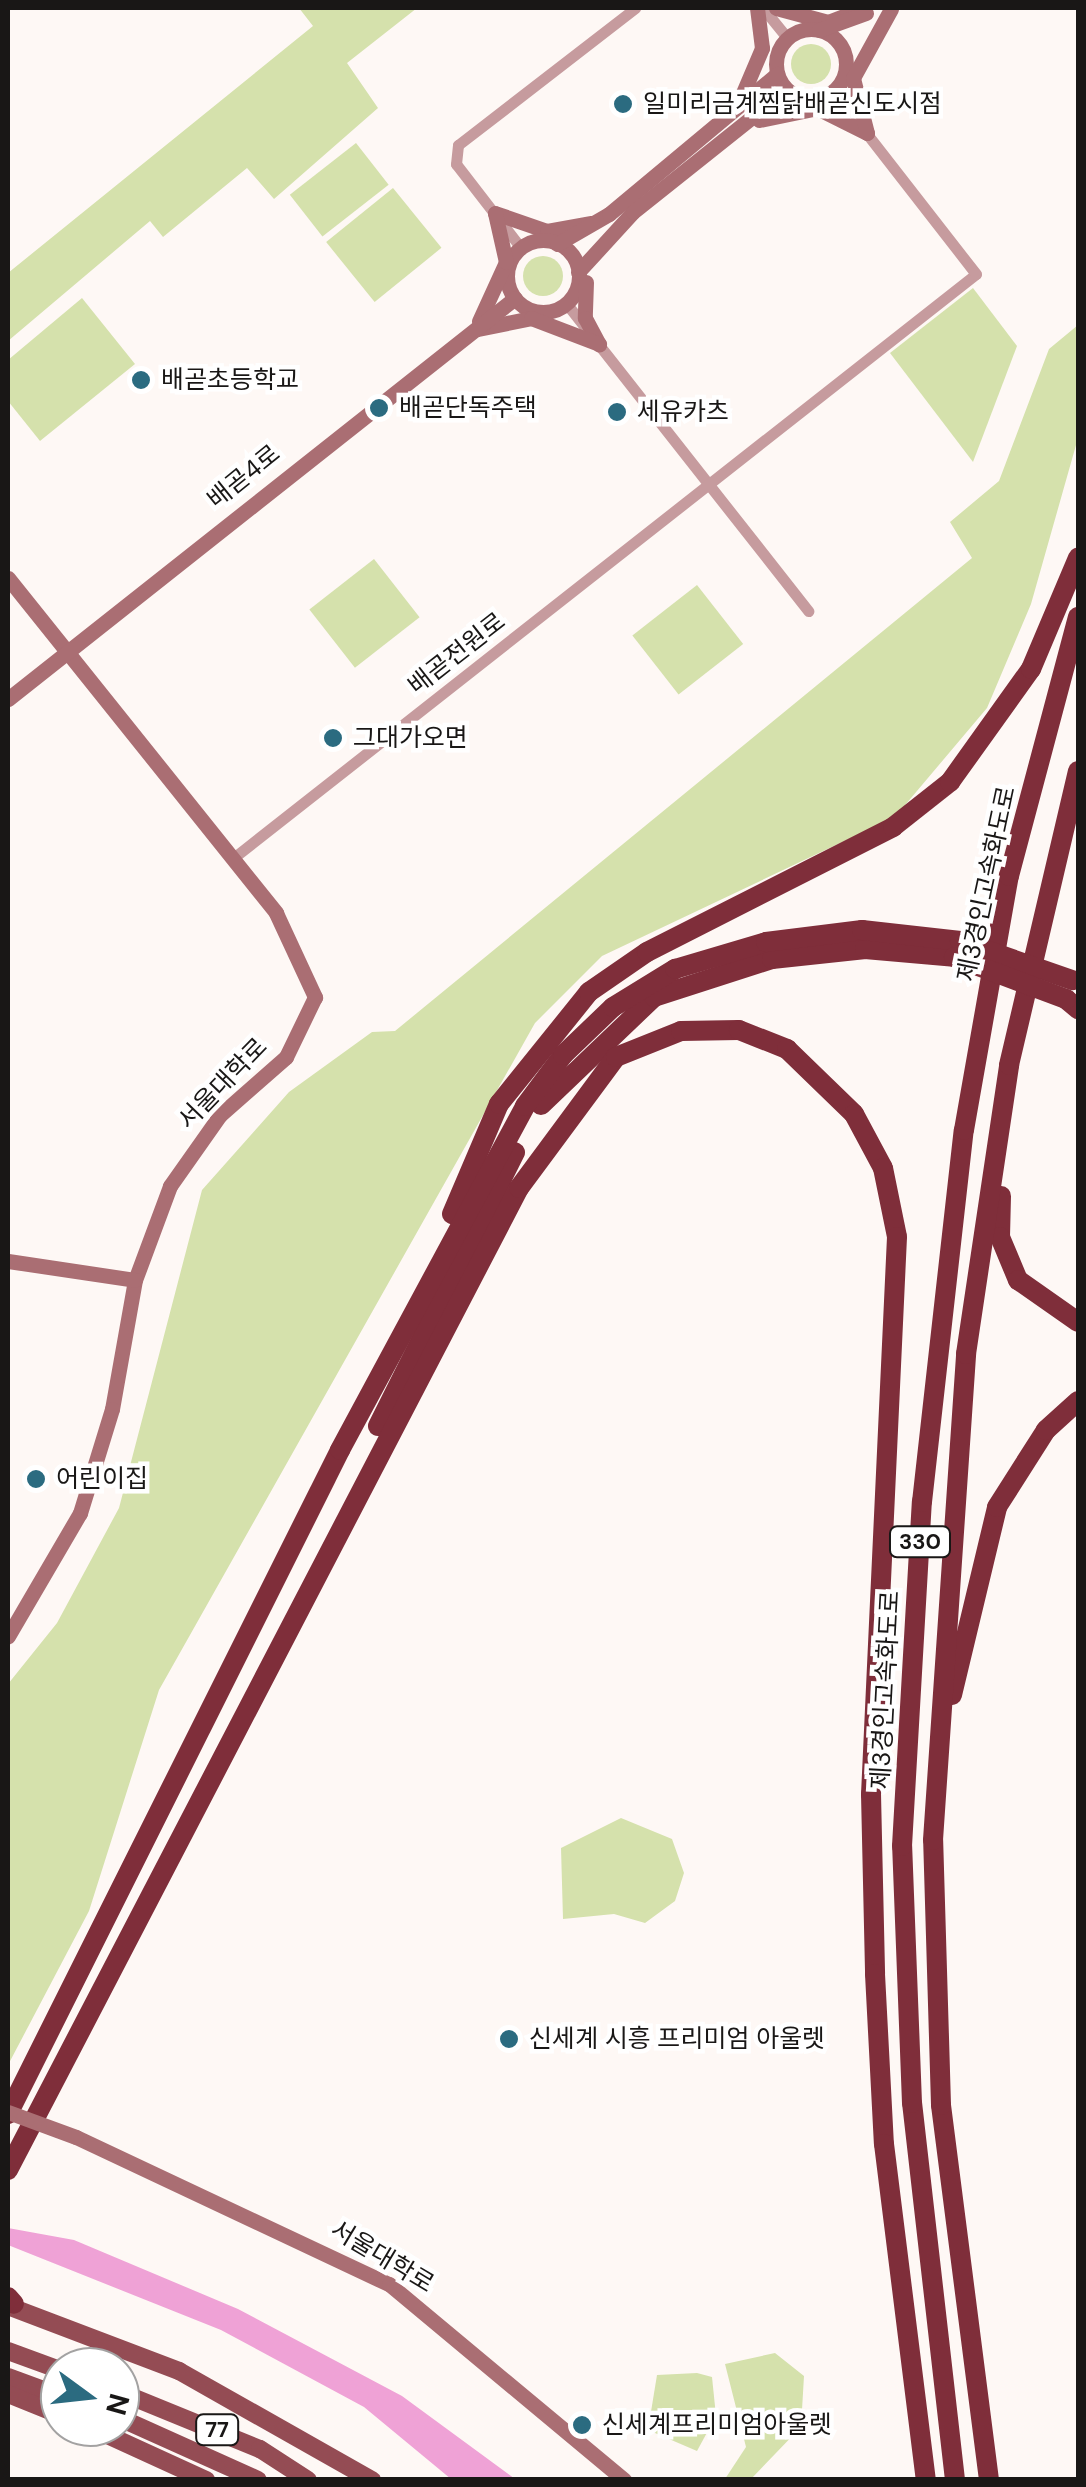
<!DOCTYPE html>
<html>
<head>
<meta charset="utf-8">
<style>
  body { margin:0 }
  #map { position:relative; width:1086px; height:2487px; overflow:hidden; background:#fef8f5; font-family:"DM Sans","Noto Sans KR",sans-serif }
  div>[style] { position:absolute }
  .green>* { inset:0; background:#d5e1ac; transform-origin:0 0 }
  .round { border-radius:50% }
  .water>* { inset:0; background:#efa2d6 }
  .street>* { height:11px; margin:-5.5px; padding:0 5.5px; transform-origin:5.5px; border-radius:5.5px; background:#c69b9e }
  .secondary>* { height:15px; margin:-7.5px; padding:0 7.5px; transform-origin:7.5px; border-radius:7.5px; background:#aa6e73 }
  .secondary>.ring { margin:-7.5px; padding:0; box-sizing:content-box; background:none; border:15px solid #aa6e73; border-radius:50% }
  .primary>* { height:18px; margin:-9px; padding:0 9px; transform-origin:9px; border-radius:9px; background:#944c54 }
  .highway>* { height:20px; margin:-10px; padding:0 10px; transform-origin:10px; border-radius:10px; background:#7f2e3a }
  .secondary-bridge>* { height:15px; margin:-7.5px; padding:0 7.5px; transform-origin:7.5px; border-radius:7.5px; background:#aa6e73 }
  .highway-bridge>* { height:20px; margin:-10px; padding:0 10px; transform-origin:10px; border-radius:10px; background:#7f2e3a }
  .dots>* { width:28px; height:28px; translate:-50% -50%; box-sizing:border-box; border:5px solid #fff; border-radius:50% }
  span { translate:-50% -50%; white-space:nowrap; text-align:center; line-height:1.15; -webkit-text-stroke:9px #fff; paint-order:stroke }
  .shield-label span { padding:2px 8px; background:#fff; border:2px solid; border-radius:8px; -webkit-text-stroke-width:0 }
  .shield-label { font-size:22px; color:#191716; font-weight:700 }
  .poi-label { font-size:25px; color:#191716 }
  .left { translate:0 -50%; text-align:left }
  .street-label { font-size:25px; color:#191716 }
  .frame { position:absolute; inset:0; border:10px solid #191716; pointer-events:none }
  .north { position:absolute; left:40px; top:2347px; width:100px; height:100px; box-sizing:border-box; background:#fff; border:2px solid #a3a2a2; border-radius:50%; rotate:105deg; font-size:28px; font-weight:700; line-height:40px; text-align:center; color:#191716 }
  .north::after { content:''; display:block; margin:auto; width:35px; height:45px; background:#2b6b80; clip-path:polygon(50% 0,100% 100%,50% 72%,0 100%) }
</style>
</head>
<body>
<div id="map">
  <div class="green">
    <i style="clip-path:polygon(299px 8px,417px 8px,347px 63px,378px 108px,274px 199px,247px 168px,163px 237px,150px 221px,8px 341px,8px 273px,313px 26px)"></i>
    <i class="round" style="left:791px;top:44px;width:40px;height:40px"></i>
    <i style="left:356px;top:143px;width:53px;height:84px;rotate:52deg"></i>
    <i style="left:393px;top:188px;width:77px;height:86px;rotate:51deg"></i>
    <i class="round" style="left:523px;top:256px;width:40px;height:40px"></i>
    <i style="clip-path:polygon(973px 288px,1017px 346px,973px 462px,890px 353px)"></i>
    <i style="clip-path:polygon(82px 298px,135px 364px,40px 441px,8px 401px,8px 360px)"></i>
    <i style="clip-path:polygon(1078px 325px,1078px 438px,1031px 604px,987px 708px,895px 817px,602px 956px,535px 1023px,159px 1690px,89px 1911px,8px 2065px,8px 1684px,57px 1623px,119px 1508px,202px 1190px,289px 1092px,372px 1032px,395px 1031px,972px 558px,950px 522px,999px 481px,1049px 349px)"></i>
    <i style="left:374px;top:559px;width:74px;height:82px;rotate:52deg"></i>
    <i style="left:697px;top:585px;width:75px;height:82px;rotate:52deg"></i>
    <i style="clip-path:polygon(621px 1818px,672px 1839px,684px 1873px,675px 1901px,645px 1923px,614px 1914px,563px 1919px,561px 1848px)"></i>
    <i style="clip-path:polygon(775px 2353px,804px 2376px,801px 2427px,751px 2479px,725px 2479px,746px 2447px,725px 2364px)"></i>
    <i style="clip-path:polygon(697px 2373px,712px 2377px,716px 2416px,697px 2451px,648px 2430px,657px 2375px)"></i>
  </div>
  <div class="water">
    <i style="clip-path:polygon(8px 2228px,74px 2240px,238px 2309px,402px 2396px,515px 2479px,451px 2479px,364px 2407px,221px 2330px,8px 2245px)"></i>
  </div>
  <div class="street">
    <i style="left:763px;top:8px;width:38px;rotate:51deg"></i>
    <i style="left:521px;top:248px;width:106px;rotate:-127.7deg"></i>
    <i style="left:456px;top:164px;width:19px;rotate:-84deg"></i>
    <i style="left:458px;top:145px;width:224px;rotate:-37.7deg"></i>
    <i style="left:566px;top:303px;width:392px;rotate:51.8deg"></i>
    <i style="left:232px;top:859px;width:946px;rotate:-38.18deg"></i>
    <i style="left:976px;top:274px;width:233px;rotate:-127.9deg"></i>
  </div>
  <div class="secondary">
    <i style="left:776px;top:8px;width:54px;rotate:15.1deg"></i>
    <i style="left:828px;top:22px;width:39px;rotate:-21deg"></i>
    <i class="ring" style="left:776px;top:29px;width:55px;height:55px"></i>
    <i style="left:819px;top:30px;width:50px;rotate:-19.9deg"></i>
    <i style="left:737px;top:107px;width:64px;rotate:-67deg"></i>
    <i style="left:762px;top:48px;width:40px;rotate:-97.1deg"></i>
    <i style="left:759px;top:120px;width:59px;rotate:-11.7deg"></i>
    <i style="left:817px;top:108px;width:56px;rotate:26.6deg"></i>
    <i style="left:867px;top:133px;width:57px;rotate:-104.3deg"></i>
    <i style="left:853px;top:78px;width:79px;rotate:-61.2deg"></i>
    <i style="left:495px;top:213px;width:55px;rotate:19.1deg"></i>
    <i style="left:547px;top:231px;width:45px;rotate:-10.3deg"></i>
    <i class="ring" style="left:507px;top:240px;width:57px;height:57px"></i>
    <i style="left:557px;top:244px;width:60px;rotate:-30deg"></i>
    <i style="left:609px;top:214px;width:219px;rotate:-39.8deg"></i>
    <i style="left:578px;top:272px;width:81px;rotate:-47.5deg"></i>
    <i style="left:633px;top:212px;width:159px;rotate:-38.6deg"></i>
    <i style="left:757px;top:113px;width:42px;rotate:-24.1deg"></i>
    <i style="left:586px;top:282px;width:36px;rotate:92deg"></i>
    <i style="left:585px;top:318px;width:30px;rotate:62deg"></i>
    <i style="left:479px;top:321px;width:65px;rotate:-65.4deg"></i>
    <i style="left:506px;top:262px;width:50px;rotate:-102.7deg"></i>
    <i style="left:478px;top:329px;width:54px;rotate:-11.7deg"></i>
    <i style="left:531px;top:318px;width:73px;rotate:20.9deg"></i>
    <i style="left:8px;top:578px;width:429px;rotate:51.3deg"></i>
    <i style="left:276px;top:913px;width:93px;rotate:65.1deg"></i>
    <i style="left:315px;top:997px;width:67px;rotate:115.8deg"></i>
    <i style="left:286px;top:1057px;width:88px;rotate:138.7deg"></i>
    <i style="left:220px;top:1115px;width:87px;rotate:125.2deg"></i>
    <i style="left:170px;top:1186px;width:100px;rotate:110.4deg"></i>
    <i style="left:135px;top:1280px;width:131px;rotate:100.1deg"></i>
    <i style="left:112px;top:1409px;width:109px;rotate:107.1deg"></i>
    <i style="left:80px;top:1513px;width:143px;rotate:120.3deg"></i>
    <i style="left:8px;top:699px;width:646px;rotate:-38.34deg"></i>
    <i style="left:8px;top:1261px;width:128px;rotate:8.5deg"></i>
    <i style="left:76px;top:2137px;width:346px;rotate:25.2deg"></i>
    <i style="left:389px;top:2284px;width:306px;rotate:39.8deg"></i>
  </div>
  <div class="primary">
    <i style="left:8px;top:2306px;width:183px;rotate:20.8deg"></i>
    <i style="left:179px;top:2371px;width:222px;rotate:29.5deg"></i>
    <i style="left:8px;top:2351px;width:55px;rotate:20.1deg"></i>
    <i style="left:8px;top:2377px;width:55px;rotate:20.1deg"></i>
    <i style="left:120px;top:2392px;width:151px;rotate:22.2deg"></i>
    <i style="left:260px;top:2449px;width:57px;rotate:32.9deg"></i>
    <i style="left:8px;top:2394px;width:56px;rotate:22deg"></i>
    <i style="left:120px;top:2418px;width:151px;rotate:24.2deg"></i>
    <i style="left:90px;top:2427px;width:128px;rotate:24.6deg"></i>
  </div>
  <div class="highway">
    <i style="left:1066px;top:999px;width:16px;rotate:40deg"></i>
    <i style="left:541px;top:1105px;width:156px;rotate:-43.7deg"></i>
    <i style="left:654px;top:997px;width:124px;rotate:-17.9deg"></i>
    <i style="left:772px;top:959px;width:94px;rotate:-6.1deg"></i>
    <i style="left:865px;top:949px;width:89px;rotate:5.1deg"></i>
    <i style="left:1001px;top:1196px;width:41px;rotate:91.4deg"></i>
    <i style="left:1000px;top:1237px;width:47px;rotate:67.3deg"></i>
    <i style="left:1018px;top:1280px;width:73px;rotate:35deg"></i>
    <i style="left:452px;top:1214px;width:120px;rotate:-66.9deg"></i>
    <i style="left:499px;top:1104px;width:144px;rotate:-51.2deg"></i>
    <i style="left:589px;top:992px;width:70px;rotate:-34.6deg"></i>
    <i style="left:647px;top:952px;width:276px;rotate:-26.9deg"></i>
    <i style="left:893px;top:827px;width:73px;rotate:-38.3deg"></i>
    <i style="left:950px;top:782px;width:139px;rotate:-54.4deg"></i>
    <i style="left:1031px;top:669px;width:121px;rotate:-67.1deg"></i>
    <i style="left:378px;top:1426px;width:306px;rotate:-63.4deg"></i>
    <i style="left:952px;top:1695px;width:193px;rotate:-76.5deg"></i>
    <i style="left:997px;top:1507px;width:91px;rotate:-57.5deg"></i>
    <i style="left:1046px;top:1430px;width:43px;rotate:-42.2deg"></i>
    <i style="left:8px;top:2114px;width:742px;rotate:-63.43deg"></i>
    <i style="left:340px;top:1450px;width:391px;rotate:-61.7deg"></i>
    <i style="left:525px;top:1106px;width:64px;rotate:-53.3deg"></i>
    <i style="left:563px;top:1055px;width:69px;rotate:-43.8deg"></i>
    <i style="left:613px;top:1007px;width:73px;rotate:-31.5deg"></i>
    <i style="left:675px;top:969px;width:95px;rotate:-16.5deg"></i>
    <i style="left:766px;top:942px;width:97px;rotate:-7.1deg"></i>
    <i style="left:862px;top:930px;width:99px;rotate:6.4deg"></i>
    <i style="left:8px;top:2170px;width:1107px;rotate:-62.51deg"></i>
    <i style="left:519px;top:1188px;width:163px;rotate:-53.5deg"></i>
    <i style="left:616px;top:1057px;width:70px;rotate:-21.8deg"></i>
    <i style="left:681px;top:1031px;width:58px;rotate:-1deg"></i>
    <i style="left:739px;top:1030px;width:52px;rotate:21.6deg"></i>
    <i style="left:787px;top:1049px;width:93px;rotate:44.1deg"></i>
    <i style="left:854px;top:1114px;width:61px;rotate:61.8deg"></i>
    <i style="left:883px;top:1168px;width:70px;rotate:78.5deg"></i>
    <i style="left:897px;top:1237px;width:558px;rotate:92.67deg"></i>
    <i style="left:871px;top:1794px;width:180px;rotate:88.7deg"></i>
    <i style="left:875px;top:1974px;width:170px;rotate:87deg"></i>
    <i style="left:884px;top:2144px;width:339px;rotate:82.9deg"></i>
    <i style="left:8px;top:2297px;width:9px;rotate:49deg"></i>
    <i style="left:955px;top:2480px;width:379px;rotate:-96.5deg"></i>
    <i style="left:912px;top:2103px;width:257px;rotate:-92.2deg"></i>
    <i style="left:902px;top:1846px;width:345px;rotate:-86.7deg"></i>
    <i style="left:922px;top:1502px;width:374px;rotate:-83.6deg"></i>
    <i style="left:964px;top:1130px;width:258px;rotate:-80deg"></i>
    <i style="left:1009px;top:876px;width:268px;rotate:-75.1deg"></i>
    <i style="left:989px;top:2480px;width:378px;rotate:-97.3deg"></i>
    <i style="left:941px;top:2105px;width:265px;rotate:-91.7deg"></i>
    <i style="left:933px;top:1840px;width:487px;rotate:-86.1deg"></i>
    <i style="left:966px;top:1354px;width:292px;rotate:-81.5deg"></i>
    <i style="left:1009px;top:1065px;width:302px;rotate:-76.8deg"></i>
  </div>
  <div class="secondary-bridge">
    <i style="left:8px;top:2112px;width:72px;rotate:20.2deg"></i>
  </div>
  <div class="highway-bridge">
    <i style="left:960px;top:941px;width:119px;rotate:19.2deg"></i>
    <i style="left:954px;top:957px;width:120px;rotate:20.6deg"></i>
  </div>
  <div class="dots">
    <i style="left:623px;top:104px;background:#2b6b80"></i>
    <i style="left:141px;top:380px;background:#2b6b80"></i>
    <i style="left:379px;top:408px;background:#2b6b80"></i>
    <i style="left:617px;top:412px;background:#2b6b80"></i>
    <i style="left:333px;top:738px;background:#2b6b80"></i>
    <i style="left:36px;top:1479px;background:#2b6b80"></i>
    <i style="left:509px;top:2039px;background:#2b6b80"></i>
    <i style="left:582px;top:2425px;background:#2b6b80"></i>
  </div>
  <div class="shield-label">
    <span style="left:920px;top:1542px">330</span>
    <span style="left:217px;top:2430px">77</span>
  </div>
  <div class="poi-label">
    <span class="left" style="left:643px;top:104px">일미리금계찜닭배곧신도시점</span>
    <span class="left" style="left:161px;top:380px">배곧초등학교</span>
    <span class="left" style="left:399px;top:408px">배곧단독주택</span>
    <span class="left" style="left:637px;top:412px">세유카츠</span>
    <span class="left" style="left:353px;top:738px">그대가오면</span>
    <span class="left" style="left:56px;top:1479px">어린이집</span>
    <span class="left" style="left:529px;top:2039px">신세계 시흥 프리미엄 아울렛</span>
    <span class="left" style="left:602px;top:2425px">신세계프리미엄아울렛</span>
  </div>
  <div class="street-label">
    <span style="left:244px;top:477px;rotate:-39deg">배곧4로</span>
    <span style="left:457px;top:654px;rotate:-38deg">배곧전원로</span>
    <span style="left:987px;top:884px;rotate:-78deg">제3경인고속화도로</span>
    <span style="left:223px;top:1084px;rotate:-46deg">서울대학로</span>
    <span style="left:886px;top:1690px;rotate:-87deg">제3경인고속화도로</span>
    <span style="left:382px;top:2257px;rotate:31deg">서울대학로</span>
  </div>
  <div class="frame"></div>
  <div class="north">N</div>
</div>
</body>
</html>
